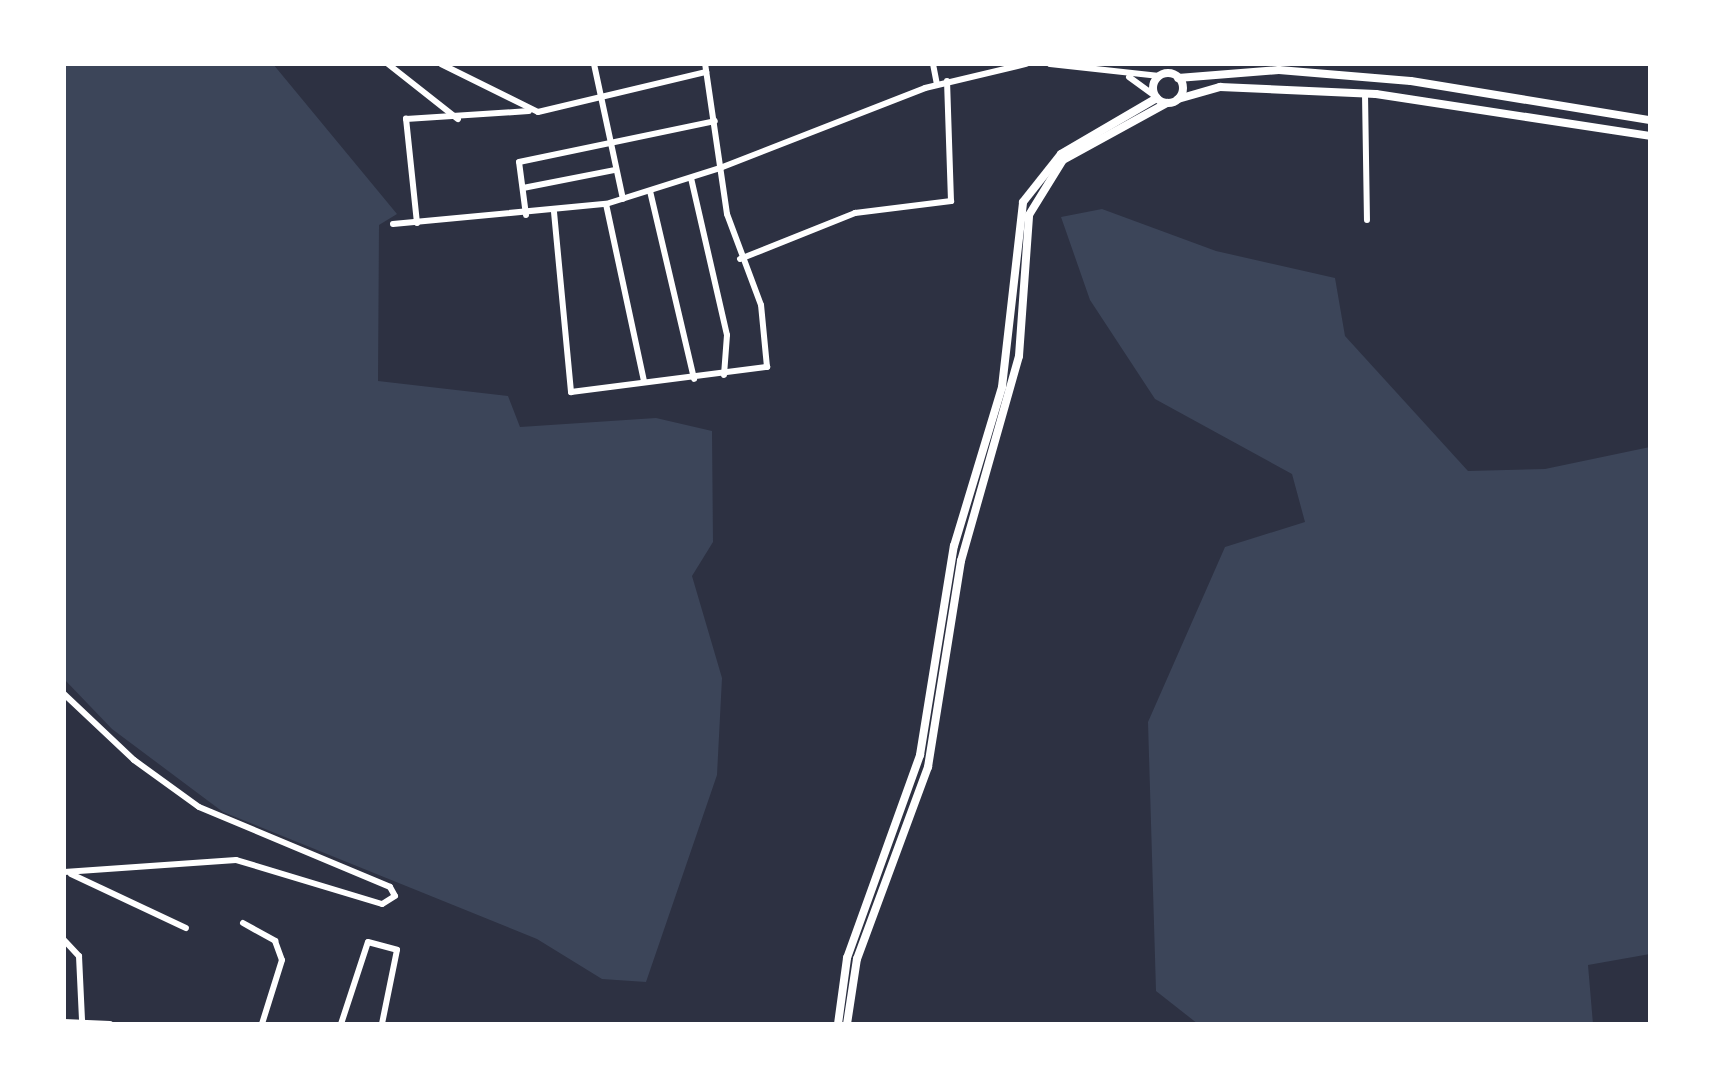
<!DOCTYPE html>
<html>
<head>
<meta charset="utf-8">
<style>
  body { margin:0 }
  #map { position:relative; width:1714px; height:1088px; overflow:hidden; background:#2d3142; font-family:Overpass,sans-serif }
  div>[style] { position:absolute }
  .green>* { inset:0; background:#3c4559 }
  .minor>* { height:6px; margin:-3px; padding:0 3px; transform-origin:3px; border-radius:3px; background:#fff }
  .tertiary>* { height:8px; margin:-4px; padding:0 4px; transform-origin:4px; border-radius:4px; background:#fff }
  .tertiary>.ring { margin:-4px; padding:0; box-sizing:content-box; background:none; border:8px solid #fff; border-radius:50% }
  span { translate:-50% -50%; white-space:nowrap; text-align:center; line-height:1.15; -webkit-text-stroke:8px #fff; paint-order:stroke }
  .frame { position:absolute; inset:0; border:66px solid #fff; pointer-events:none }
</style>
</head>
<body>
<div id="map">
  <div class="green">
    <i style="clip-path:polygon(64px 64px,273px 64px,397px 214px,379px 225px,378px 381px,508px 396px,520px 427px,656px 418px,712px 431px,713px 542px,692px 576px,722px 678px,717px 775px,646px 982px,602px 979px,537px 939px,223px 812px,112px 729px,64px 679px)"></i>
    <i style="clip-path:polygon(1102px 209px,1216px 251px,1335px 278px,1345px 336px,1468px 471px,1545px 469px,1650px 447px,1650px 954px,1588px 965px,1593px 1024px,1198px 1024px,1156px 991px,1148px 722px,1225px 547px,1305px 522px,1292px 474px,1155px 399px,1090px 300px,1061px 217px)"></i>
  </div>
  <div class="minor">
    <i style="left:388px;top:64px;width:89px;rotate:38.2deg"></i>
    <i style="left:441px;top:64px;width:108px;rotate:26.3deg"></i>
    <i style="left:538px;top:112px;width:173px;rotate:-13.4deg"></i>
    <i style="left:594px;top:64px;width:138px;rotate:77.9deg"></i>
    <i style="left:933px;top:64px;width:20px;rotate:79deg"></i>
    <i style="left:1050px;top:64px;width:110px;rotate:6.3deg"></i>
    <i style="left:1129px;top:77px;width:31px;rotate:36deg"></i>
    <i style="left:1365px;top:94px;width:126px;rotate:89.1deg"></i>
    <i style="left:691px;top:178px;width:161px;rotate:77.1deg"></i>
    <i style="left:727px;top:335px;width:40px;rotate:94.3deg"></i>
    <i style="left:523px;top:188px;width:94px;rotate:-11.1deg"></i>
    <i style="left:650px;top:191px;width:193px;rotate:76.8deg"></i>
    <i style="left:606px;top:204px;width:182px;rotate:77.9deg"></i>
    <i style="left:554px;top:212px;width:181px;rotate:84.6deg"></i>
    <i style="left:571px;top:392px;width:198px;rotate:-7.3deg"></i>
    <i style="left:767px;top:367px;width:62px;rotate:-95.5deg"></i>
    <i style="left:761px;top:305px;width:97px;rotate:-110.5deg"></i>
    <i style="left:727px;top:214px;width:152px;rotate:-98.3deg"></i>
    <i style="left:526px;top:215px;width:53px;rotate:-97.5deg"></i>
    <i style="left:519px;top:162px;width:200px;rotate:-11.8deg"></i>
    <i style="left:417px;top:223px;width:105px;rotate:-96deg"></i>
    <i style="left:406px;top:119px;width:123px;rotate:-3.7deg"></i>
    <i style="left:393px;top:224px;width:214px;rotate:-5.4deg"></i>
    <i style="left:606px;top:204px;width:120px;rotate:-17.5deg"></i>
    <i style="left:720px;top:168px;width:220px;rotate:-21.3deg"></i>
    <i style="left:925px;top:88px;width:104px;rotate:-13.4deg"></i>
    <i style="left:740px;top:259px;width:124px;rotate:-21.8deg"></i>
    <i style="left:855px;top:213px;width:97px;rotate:-7.1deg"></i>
    <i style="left:951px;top:201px;width:120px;rotate:-91.9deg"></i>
    <i style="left:64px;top:694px;width:96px;rotate:43.3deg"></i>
    <i style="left:134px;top:760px;width:80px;rotate:35.9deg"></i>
    <i style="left:199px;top:807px;width:207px;rotate:22.7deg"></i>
    <i style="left:390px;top:887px;width:10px;rotate:61deg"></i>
    <i style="left:395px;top:896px;width:15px;rotate:148deg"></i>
    <i style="left:382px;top:904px;width:152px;rotate:-163.2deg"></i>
    <i style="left:236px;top:860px;width:172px;rotate:176deg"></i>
    <i style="left:71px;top:874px;width:127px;rotate:25.2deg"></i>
    <i style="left:243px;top:923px;width:37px;rotate:29deg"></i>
    <i style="left:275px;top:941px;width:20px;rotate:70deg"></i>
    <i style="left:282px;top:960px;width:67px;rotate:107.4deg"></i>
    <i style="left:64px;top:940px;width:22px;rotate:47deg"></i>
    <i style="left:79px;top:956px;width:64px;rotate:87.3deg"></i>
    <i style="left:64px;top:1022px;width:46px;rotate:2.5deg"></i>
    <i style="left:341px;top:1024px;width:86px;rotate:-71.8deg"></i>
    <i style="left:368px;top:942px;width:30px;rotate:15deg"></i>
    <i style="left:397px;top:950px;width:76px;rotate:101.5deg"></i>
  </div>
  <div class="tertiary">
    <i class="ring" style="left:1153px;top:73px;width:22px;height:22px"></i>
    <i style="left:1178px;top:78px;width:101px;rotate:-4.5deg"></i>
    <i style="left:1279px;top:70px;width:132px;rotate:4.8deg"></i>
    <i style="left:1411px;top:81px;width:242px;rotate:9.3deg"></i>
    <i style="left:1178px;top:99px;width:44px;rotate:-15.9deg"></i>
    <i style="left:1220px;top:87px;width:156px;rotate:2.6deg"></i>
    <i style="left:1376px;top:94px;width:277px;rotate:8.7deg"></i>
    <i style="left:838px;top:1024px;width:67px;rotate:-82.2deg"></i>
    <i style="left:847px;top:958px;width:216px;rotate:-70.2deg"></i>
    <i style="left:920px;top:755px;width:212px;rotate:-80.8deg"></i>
    <i style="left:954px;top:546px;width:166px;rotate:-73.2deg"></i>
    <i style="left:1002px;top:387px;width:186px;rotate:-83.5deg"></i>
    <i style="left:1023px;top:202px;width:61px;rotate:-51.6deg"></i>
    <i style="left:1061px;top:154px;width:111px;rotate:-30.3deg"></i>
    <i style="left:847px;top:1024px;width:66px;rotate:-81.3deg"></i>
    <i style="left:857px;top:959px;width:205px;rotate:-69.7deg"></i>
    <i style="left:928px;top:767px;width:209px;rotate:-80.9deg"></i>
    <i style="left:961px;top:561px;width:213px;rotate:-74.2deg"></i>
    <i style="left:1019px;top:356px;width:141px;rotate:-85.9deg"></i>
    <i style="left:1029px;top:215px;width:65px;rotate:-58.3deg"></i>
    <i style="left:1063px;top:160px;width:119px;rotate:-28.7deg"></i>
  </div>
  <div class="frame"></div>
</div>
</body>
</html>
